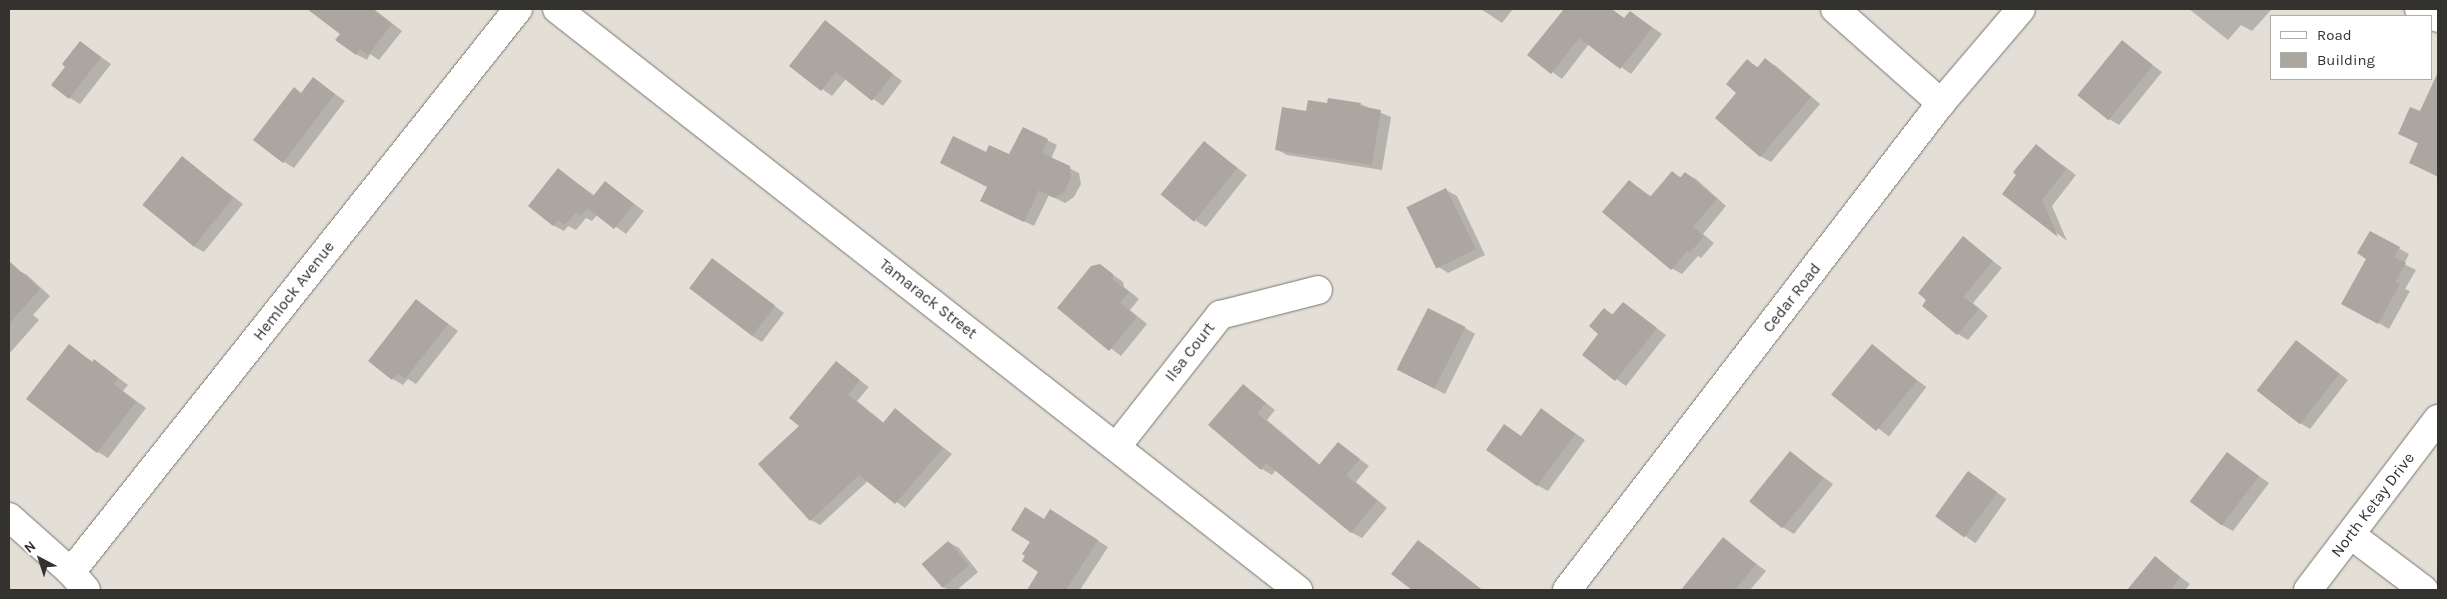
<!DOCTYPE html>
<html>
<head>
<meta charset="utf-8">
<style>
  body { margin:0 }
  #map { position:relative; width:2447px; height:599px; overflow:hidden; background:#e3dfd7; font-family:Karla,sans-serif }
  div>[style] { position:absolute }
  .shadow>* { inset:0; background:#0003; transform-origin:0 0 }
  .building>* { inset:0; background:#aba69f; transform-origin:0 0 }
  .roads { filter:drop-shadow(0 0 1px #79756e) drop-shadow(0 0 1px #79756e) }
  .minor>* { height:28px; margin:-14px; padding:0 14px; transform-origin:14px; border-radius:14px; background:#fff }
  .tertiary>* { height:28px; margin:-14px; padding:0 14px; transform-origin:14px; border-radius:14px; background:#fff }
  span { translate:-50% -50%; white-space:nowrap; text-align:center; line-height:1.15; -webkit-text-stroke:4.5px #fff; paint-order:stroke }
  .street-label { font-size:16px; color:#34322f }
  .frame { position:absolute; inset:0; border:10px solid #34322f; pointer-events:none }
  .legend { position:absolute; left:2270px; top:15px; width:162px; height:65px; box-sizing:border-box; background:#fff; border:1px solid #aeadac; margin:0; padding:6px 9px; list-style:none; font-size:15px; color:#34322f }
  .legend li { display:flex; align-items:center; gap:10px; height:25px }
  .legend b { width:25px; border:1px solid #aeadac }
  .north { position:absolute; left:15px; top:534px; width:50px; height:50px; -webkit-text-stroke:4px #fff; paint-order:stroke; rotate:320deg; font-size:14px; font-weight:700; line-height:20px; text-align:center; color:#34322f }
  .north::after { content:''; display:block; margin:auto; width:18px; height:22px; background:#34322f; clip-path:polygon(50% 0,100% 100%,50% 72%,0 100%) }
</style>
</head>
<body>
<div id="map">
  <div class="shadow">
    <i style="clip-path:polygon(311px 9px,374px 9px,402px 31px,379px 60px,370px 54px,367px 60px,356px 54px,341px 34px)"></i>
    <i style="clip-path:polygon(1481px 9px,1513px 9px,1502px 23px)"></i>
    <i style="clip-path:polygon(1565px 9px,1612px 9px,1625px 19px,1631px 12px,1662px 34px,1631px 74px,1589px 44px,1562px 79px,1529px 55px)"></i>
    <i style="clip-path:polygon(2189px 9px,2272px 9px,2252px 31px,2241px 25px,2228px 40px)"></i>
    <i style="clip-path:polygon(825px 22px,902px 81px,883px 106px,846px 79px,832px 96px,790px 66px)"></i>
    <i style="clip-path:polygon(80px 42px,111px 64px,80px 104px,70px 98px,67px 67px)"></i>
    <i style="clip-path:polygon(2122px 42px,2162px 72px,2119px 125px,2109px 119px)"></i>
    <i style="clip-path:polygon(1747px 60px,1759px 68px,1766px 60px,1776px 66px,1820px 104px,1771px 162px,1760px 156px,1738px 93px)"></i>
    <i style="clip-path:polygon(314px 79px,345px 101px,294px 168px,284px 162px,294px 89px,302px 94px)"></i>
    <i style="clip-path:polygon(2436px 80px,2438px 81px,2438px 177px,2410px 163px,2419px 144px,2400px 134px,2421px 113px)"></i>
    <i style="clip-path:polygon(1328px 104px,1360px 104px,1391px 117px,1382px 170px,1287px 155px,1276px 149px,1307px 112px)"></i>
    <i style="clip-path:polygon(1047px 140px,1057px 145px,1051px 159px,1079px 173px,1081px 184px,1074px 197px,1065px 203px,1049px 195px,1034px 226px,992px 206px,987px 153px,1010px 156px)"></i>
    <i style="clip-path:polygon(1204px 143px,1247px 175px,1206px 227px,1196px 221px)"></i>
    <i style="clip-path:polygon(2036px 145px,2076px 175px,2052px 206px,2067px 241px,2004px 193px,2018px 175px)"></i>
    <i style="clip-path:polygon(182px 158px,243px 204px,204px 252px,193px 246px)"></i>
    <i style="clip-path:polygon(558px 169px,595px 196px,605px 182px,644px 211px,626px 234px,598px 214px,592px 221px,586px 218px,576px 230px,568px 226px,564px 231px,553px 225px)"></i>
    <i style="clip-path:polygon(1673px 173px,1682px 178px,1685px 173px,1696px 179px,1726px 206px,1703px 234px,1714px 243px,1701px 258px,1698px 256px,1682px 274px,1671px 268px,1629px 181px,1652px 197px)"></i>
    <i style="clip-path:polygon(1446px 190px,1457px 196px,1485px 255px,1448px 273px,1437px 266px)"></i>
    <i style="clip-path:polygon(2370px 232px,2409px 254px,2404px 264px,2416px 270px,2405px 289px,2410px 291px,2389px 329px,2343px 303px,2368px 258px)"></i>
    <i style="clip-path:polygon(1963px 238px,2002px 268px,1973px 303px,1988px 316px,1968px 340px,1958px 334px)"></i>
    <i style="clip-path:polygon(713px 260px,784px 313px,762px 342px,752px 336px)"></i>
    <i style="clip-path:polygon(1100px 265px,1123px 282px,1124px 287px,1139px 299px,1130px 310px,1147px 324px,1121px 356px,1058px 308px)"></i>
    <i style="clip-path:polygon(16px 269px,27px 275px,50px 296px,33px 315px,39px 320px,9px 354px,9px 276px)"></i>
    <i style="clip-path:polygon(417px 301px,458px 331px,416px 384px,408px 379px,403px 385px,393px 379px)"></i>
    <i style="clip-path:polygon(1623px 303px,1666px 335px,1626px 386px,1583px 355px,1600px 333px,1604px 309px,1614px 315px)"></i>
    <i style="clip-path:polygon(1465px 328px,1475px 334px,1445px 394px,1408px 375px)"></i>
    <i style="clip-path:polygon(2296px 341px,2348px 380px,2310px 429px,2300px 423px)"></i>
    <i style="clip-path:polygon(69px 346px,93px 362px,94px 361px,104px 367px,128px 385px,123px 391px,146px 408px,108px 458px,98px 452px)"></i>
    <i style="left:1872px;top:346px;width:68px;height:62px;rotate:37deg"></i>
    <i style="clip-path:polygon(836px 363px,869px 387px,857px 401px,884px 423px,895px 410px,952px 454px,905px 508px,868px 481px,820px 525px,811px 520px,801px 426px)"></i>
    <i style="clip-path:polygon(1243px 385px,1275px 410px,1267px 420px,1320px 465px,1338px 443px,1369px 466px,1356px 482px,1387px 508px,1362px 538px,1351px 532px,1276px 470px,1272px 475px,1262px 469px)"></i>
    <i style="clip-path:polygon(1551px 416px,1585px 440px,1548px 491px,1537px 485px,1505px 426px,1522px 437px)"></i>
    <i style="clip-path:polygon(1790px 453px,1833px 484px,1794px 534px,1784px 528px)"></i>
    <i style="clip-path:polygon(2227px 454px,2269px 483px,2233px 531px,2222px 525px)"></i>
    <i style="left:1968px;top:472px;width:47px;height:54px;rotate:35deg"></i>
    <i style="clip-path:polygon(1061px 517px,1108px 547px,1080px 590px,1028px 590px,1040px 572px,1045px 520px)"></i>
    <i style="clip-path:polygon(1723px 539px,1766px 571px,1750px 590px,1682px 590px)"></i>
    <i style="clip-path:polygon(948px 542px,959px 548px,978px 572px,957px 590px,949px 590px,943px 587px)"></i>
    <i style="clip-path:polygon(1418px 542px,1429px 548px,1481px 589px,1414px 590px,1393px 574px)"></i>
    <i style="clip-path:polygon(2155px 558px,2190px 584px,2185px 590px,2128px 590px)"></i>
  </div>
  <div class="building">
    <i style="clip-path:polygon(307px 9px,372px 9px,392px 24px,368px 55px,360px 49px,356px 55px,335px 40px,340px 34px)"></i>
    <i style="clip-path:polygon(1564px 9px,1611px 9px,1624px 18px,1630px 11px,1652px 28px,1620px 69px,1579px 38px,1551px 74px,1527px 55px)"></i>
    <i style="clip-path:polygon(825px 20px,893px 74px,872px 101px,836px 72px,821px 91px,789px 66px)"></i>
    <i style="left:2122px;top:40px;width:40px;height:71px;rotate:39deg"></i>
    <i style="clip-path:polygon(80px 41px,101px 57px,69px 99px,51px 85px,65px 67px,62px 64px)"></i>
    <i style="clip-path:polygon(1765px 58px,1811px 97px,1760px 157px,1715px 118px,1736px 93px,1726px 84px,1747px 59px,1757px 68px)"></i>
    <i style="clip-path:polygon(2438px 72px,2438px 176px,2409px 163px,2418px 143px,2398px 134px,2410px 107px,2420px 111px)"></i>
    <i style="clip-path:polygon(313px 77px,335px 94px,283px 163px,253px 140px,294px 87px,301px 93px)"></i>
    <i style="clip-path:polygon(1328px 98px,1361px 103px,1360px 106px,1381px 110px,1372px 165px,1275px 150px,1282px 107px,1306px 111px,1308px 100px,1327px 103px)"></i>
    <i style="clip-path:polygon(1023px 127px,1048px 139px,1042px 153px,1070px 166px,1071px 178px,1064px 192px,1054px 198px,1039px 190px,1024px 222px,980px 201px,987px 187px,940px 163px,953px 136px,986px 152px,989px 145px,1009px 154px)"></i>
    <i style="left:1204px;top:141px;width:43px;height:69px;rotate:39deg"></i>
    <i style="clip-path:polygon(2036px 144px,2066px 169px,2042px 200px,2058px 237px,2002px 194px,2016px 175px,2013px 172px)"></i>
    <i style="left:182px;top:156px;width:66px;height:63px;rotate:39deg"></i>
    <i style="clip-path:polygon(558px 168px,593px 196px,605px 181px,634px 204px,614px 229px,587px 208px,581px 216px,576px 212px,565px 225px,558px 220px,553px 226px,528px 206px)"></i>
    <i style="clip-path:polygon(1672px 171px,1680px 178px,1685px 172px,1717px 199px,1693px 227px,1704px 236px,1690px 253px,1687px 251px,1671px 270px,1602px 212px,1629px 180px,1650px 197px)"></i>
    <i style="left:1446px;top:188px;width:68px;height:44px;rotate:64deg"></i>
    <i style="clip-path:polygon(2370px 231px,2400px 247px,2394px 257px,2406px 263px,2395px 282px,2400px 284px,2378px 324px,2341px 304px,2366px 259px,2357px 253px)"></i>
    <i style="clip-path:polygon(1963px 236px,1993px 261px,1963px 297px,1979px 309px,1957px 335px,1922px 306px,1926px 300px,1918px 293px)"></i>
    <i style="left:712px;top:258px;width:79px;height:38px;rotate:37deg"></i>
    <i style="clip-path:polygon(9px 261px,40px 289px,9px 324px)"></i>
    <i style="clip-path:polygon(1100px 264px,1113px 274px,1113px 280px,1129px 292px,1120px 303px,1137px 317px,1109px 351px,1057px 308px,1091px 266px)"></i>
    <i style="clip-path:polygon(416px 299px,448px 324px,405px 379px,398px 373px,392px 380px,368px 361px)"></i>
    <i style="clip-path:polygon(1623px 302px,1657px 328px,1615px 381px,1582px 355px,1598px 334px,1589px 326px,1604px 308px,1612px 315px)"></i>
    <i style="left:1428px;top:308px;width:42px;height:69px;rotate:27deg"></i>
    <i style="left:2296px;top:340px;width:55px;height:64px;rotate:38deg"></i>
    <i style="clip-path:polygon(69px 344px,92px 362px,94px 359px,118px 378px,114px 384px,136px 402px,97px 453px,26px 399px)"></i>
    <i style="left:1872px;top:344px;width:58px;height:65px;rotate:39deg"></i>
    <i style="clip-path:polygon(836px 361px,860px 380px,848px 395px,883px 423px,895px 408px,943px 448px,895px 504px,859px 475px,810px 521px,758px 464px,799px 426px,789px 418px)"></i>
    <i style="clip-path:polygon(1243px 384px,1266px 403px,1257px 413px,1319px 465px,1338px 442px,1360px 459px,1346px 475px,1377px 501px,1351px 533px,1266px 463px,1261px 470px,1208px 425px)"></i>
    <i style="clip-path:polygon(1541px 408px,1575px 434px,1537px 486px,1486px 450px,1504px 424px,1521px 436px)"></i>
    <i style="left:1790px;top:451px;width:43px;height:65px;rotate:39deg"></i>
    <i style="left:2227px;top:452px;width:40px;height:62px;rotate:37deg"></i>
    <i style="left:1968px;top:471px;width:36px;height:56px;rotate:36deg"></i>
    <i style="clip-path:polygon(1025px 507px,1044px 519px,1050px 509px,1098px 540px,1066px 590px,1027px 590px,1038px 572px,1022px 561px,1025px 556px,1022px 554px,1030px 542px,1011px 530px)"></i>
    <i style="clip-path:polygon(1723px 537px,1756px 564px,1735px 590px,1681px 590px)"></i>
    <i style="clip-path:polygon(1418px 540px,1482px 590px,1412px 590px,1391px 574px)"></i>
    <i style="left:948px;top:541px;width:32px;height:35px;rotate:49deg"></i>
    <i style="clip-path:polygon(2155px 556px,2180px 577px,2170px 590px,2127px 590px)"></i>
  </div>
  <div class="roads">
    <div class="minor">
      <i style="left:557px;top:9px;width:942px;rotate:38.1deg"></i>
      <i style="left:1835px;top:9px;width:142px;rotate:41.6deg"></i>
      <i style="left:2419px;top:9px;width:21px;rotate:25deg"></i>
      <i style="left:1117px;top:446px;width:167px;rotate:-51.8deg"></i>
      <i style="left:1220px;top:315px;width:101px;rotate:-14.3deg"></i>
      <i style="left:9px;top:517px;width:83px;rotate:41.6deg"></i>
      <i style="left:71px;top:572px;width:23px;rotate:50deg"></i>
      <i style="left:2351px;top:535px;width:91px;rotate:37deg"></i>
      <i style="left:71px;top:572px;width:719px;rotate:-51.55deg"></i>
      <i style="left:2308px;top:590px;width:215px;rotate:-52.8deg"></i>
    </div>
    <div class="tertiary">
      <i style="left:1567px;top:590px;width:614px;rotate:-52.48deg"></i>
      <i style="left:1941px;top:103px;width:123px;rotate:-49.6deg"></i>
    </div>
  </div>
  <div class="street-label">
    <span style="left:294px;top:291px;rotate:-52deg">Hemlock Avenue</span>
    <span style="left:1792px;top:298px;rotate:-52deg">Cedar Road</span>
    <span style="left:928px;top:299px;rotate:38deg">Tamarack Street</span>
    <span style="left:1190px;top:352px;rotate:-52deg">Ilsa Court</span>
    <span style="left:2373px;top:505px;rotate:-53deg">North Ketay Drive</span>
  </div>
  <div class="frame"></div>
  <ul class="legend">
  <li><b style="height:6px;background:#fff"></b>Road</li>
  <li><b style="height:14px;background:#aba69f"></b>Building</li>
  </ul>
  <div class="north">N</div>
</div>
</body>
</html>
